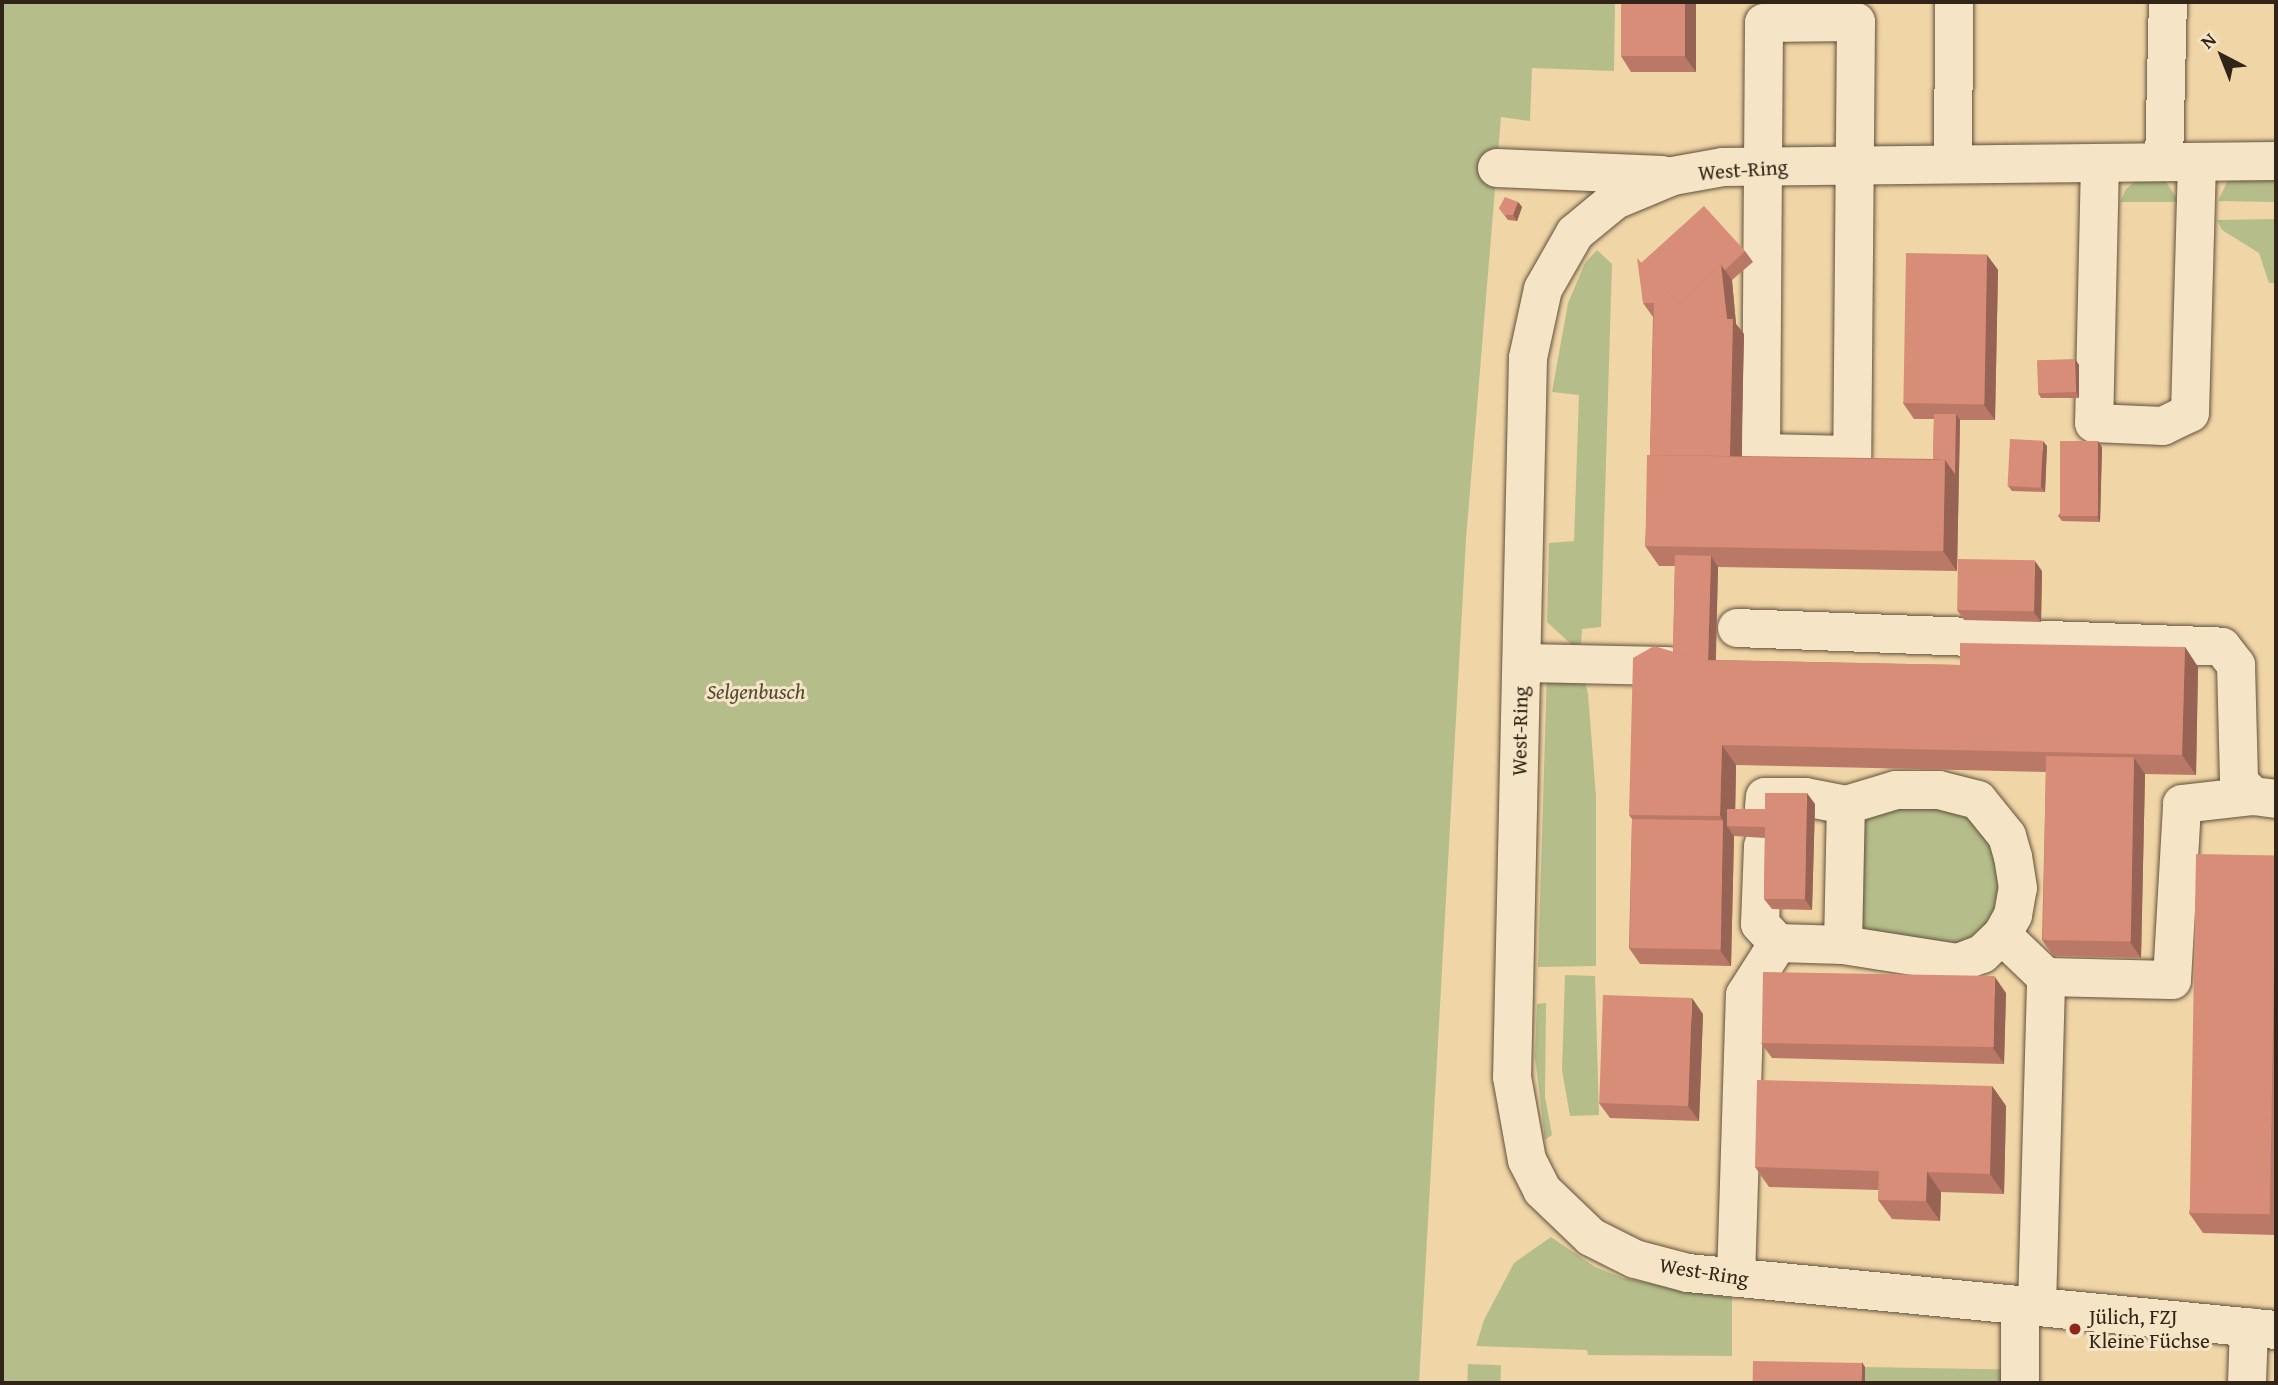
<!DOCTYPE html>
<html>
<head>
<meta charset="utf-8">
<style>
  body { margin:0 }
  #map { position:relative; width:2278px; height:1385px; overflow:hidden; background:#f0d5a6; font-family:"Gentium Book Plus",serif }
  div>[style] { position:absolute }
  .green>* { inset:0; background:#b5be8a; transform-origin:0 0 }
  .roads { filter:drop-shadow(0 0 2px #61513c) drop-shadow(0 0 2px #61513c) }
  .minor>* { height:38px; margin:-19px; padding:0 19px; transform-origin:19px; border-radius:19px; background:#f5e4c5 }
  .wall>* { inset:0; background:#ba7967 }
  .shaded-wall>* { inset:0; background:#976354 }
  .building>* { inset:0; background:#d88d78; transform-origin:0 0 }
  .dots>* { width:19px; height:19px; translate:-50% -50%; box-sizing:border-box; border:4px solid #f5e4c5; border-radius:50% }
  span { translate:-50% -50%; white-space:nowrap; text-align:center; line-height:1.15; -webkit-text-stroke:6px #f5e4c5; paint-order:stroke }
  .street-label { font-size:21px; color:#312519 }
  .park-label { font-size:21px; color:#524b35; font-style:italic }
  .poi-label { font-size:21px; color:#312519 }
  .left { translate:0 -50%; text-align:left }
  .frame { position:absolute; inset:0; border:4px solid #312519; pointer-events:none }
  .north { position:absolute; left:2187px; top:21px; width:70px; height:70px; -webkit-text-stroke:5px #f5e4c5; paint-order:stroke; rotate:318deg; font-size:19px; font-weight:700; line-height:28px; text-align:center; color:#312519 }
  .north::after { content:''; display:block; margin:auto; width:24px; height:32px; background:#312519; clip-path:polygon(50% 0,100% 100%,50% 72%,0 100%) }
</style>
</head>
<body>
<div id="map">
  <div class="green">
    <i style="clip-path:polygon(2px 2px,1615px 2px,1614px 71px,1532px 68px,1530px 121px,1501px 117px,1466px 539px,1419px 1383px,2px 1383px)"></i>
    <i style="clip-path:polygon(2276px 177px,2276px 202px,2218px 201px,2229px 178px)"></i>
    <i style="clip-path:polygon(2139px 179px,2165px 180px,2179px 202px,2120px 202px,2126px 189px)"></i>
    <i style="clip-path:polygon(2276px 219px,2276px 283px,2269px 283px,2259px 253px,2222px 230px,2217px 220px)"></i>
    <i style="clip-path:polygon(1597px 250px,1612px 264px,1601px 627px,1582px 629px,1581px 644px,1572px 645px,1547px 622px,1549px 543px,1574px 541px,1579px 395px,1552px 392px,1568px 303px,1585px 263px)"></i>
    <i style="clip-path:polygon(1547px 671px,1585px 682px,1588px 694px,1596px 796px,1596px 966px,1538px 967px)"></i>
    <i style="clip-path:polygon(1955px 800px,2001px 840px,2002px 914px,1952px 953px,1849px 937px,1852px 811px)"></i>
    <i style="clip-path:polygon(1565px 975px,1595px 976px,1599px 1115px,1570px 1116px,1562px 1070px)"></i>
    <i style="clip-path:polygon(1546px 1003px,1545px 1096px,1552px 1135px,1545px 1140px,1535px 1057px,1537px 1004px)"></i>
    <i style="clip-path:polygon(1551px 1237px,1595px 1267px,1623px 1278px,1732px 1298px,1732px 1356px,1588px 1355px,1587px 1350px,1476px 1346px,1484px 1320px,1514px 1263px)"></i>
    <i style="left:1468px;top:1364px;width:33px;height:19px;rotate:2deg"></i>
    <i style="left:1865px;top:1367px;width:142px;height:16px;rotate:1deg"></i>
  </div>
  <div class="roads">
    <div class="minor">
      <i style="left:1856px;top:22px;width:433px;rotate:90.5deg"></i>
      <i style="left:1852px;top:455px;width:91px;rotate:-178.7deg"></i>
      <i style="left:1761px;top:453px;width:430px;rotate:-89.6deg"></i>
      <i style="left:1764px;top:23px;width:92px;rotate:-0.6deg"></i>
      <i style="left:2276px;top:161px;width:553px;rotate:179.38deg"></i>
      <i style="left:1723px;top:167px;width:51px;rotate:169.8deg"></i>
      <i style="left:1673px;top:176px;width:63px;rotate:157.5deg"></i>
      <i style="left:1615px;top:200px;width:52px;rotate:140.5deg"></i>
      <i style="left:1575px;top:233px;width:64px;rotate:119.7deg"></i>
      <i style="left:1543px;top:289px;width:71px;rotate:102.3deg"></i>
      <i style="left:1528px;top:358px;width:719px;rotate:91.27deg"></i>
      <i style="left:1512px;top:1077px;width:84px;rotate:79.8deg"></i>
      <i style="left:1527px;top:1160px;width:34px;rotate:63deg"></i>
      <i style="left:1542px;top:1190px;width:68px;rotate:43.8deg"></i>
      <i style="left:1591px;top:1237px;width:49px;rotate:26.6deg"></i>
      <i style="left:1635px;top:1259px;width:55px;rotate:14.8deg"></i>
      <i style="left:1688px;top:1273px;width:591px;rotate:5.54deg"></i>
      <i style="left:2164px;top:162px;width:160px;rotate:-88.6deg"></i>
      <i style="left:2100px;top:163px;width:260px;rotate:91.3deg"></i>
      <i style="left:2094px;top:423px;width:69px;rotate:2.5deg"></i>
      <i style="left:2163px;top:426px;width:30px;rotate:-26deg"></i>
      <i style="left:2190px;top:413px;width:251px;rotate:-88.4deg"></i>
      <i style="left:1953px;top:164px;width:162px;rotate:-89.6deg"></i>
      <i style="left:1497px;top:168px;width:165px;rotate:2.4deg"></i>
      <i style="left:1737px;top:628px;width:485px;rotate:2.2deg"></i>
      <i style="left:2222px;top:647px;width:23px;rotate:52deg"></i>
      <i style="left:2236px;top:665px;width:117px;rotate:88.5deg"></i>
      <i style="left:2239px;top:782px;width:20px;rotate:45deg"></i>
      <i style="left:2253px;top:796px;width:23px;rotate:7deg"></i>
      <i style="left:1522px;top:663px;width:146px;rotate:1.2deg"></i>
      <i style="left:1763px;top:846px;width:78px;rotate:92.2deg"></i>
      <i style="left:1760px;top:924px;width:26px;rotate:47deg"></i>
      <i style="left:1778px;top:943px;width:65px;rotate:1.8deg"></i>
      <i style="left:1843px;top:945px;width:116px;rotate:8.9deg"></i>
      <i style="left:1958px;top:963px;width:26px;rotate:-21deg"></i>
      <i style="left:1982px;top:954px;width:28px;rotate:-44deg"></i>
      <i style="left:2002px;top:935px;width:23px;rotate:-61deg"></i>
      <i style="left:2013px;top:915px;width:27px;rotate:-80deg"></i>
      <i style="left:2018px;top:888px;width:31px;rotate:-99deg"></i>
      <i style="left:2013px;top:857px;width:22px;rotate:-106deg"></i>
      <i style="left:2007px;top:836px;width:46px;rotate:-128.9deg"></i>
      <i style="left:1978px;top:800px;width:40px;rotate:-165.6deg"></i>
      <i style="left:1939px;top:790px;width:43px;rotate:180deg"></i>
      <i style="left:1896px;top:790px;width:52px;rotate:163.3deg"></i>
      <i style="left:1846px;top:805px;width:42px;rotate:-169deg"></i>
      <i style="left:1805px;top:797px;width:40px;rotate:180deg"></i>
      <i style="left:1765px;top:797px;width:10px;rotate:96deg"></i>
      <i style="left:2002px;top:935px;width:61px;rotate:43.7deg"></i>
      <i style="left:2046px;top:977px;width:126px;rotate:1.4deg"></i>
      <i style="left:2172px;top:980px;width:176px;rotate:-86.7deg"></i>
      <i style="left:2182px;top:804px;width:71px;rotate:-6.4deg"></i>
      <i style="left:1843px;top:945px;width:140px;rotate:-88.8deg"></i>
      <i style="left:1736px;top:1278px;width:283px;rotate:-88.2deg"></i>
      <i style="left:1745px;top:995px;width:62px;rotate:-57.6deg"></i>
      <i style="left:2037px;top:1306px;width:329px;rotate:-88.4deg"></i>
      <i style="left:2020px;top:1383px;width:78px;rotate:-90deg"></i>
      <i style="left:2247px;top:1383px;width:56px;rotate:-88deg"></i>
    </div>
  </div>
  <div class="wall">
    <i style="clip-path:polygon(1621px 2px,1696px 2px,1696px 72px,1631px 72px,1621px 56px)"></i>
    <i style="clip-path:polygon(1518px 202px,1522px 207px,1517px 221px,1508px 220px,1499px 208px)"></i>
    <i style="clip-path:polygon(1745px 251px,1753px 262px,1732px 280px,1736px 324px,1744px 334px,1741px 456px,1933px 459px,1934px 419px,1914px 419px,1903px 403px,1987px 255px,1998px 270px,1995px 420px,1960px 420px,1957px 571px,1718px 567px,1716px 660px,1960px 665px,2185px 647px,2198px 667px,2196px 775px,2145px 774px,2141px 958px,2053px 956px,2042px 940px,2046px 772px,1736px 765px,1735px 809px,1765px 809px,1815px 804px,1812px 910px,1772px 909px,1764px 899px,1765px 838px,1734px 836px,1731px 966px,1640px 964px,1629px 948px,1632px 819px,1629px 815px,1673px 652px,1675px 566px,1659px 566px,1645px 546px,1650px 455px,1653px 317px,1643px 303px,1641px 263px)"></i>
    <i style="clip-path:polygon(2075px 359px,2079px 365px,2079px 398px,2041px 398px,2038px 393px)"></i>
    <i style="clip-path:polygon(2047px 446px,2045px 492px,2012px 491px,2008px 486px)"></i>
    <i style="clip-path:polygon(2102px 447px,2100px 522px,2062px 521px,2058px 516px)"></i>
    <i style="clip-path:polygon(2042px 571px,2041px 622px,1964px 620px,1957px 610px)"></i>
    <i style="clip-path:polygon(2276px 856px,2276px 1235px,2203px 1233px,2189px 1213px)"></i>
    <i style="clip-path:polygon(2006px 993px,2004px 1064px,1772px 1058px,1761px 1043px)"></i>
    <i style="clip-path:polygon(1703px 1014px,1699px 1121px,1610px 1118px,1599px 1103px)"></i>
    <i style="clip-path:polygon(1992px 1086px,2006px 1106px,2004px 1194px,1941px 1192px,1940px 1221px,1892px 1219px,1878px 1200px,1879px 1190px,1769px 1187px,1755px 1167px)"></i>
  </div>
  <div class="shaded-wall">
    <i style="clip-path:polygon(1685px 2px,1696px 2px,1696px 72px,1685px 57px)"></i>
    <i style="clip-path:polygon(1518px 202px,1522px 207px,1517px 221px,1513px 215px)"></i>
    <i style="clip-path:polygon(1987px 255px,1998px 270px,1995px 420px,1984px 405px)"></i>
    <i style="clip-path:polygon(1721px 265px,1732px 280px,1736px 324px,1744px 334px,1741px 476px,1730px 460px,1727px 319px)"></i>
    <i style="clip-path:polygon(2075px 359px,2079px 365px,2079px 398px,2076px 392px)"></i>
    <i style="clip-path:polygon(1956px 414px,1960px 420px,1957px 571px,1943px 551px,1945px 460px)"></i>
    <i style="clip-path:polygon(2043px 441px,2047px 446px,2045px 492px,2041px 487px)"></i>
    <i style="clip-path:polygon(2098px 441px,2102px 447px,2100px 522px,2097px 516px)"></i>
    <i style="clip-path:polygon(1711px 556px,1718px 567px,1715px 679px,1708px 669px)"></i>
    <i style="clip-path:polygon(2035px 561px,2042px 571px,2041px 622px,2034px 612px)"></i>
    <i style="clip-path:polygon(2185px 647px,2198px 667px,2196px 775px,2182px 755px)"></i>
    <i style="clip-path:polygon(1722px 745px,1736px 765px,1735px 826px,1727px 826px,1734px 836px,1731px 966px,1720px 950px,1723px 821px,1720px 816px)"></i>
    <i style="clip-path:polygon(2134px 758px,2145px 774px,2141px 958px,2130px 942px)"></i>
    <i style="clip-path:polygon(1807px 793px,1815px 804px,1812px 910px,1805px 899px)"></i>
    <i style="clip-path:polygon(1995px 977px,2006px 993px,2004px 1064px,1993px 1048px)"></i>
    <i style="clip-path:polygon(1692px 998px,1703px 1014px,1699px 1121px,1688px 1106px)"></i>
    <i style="clip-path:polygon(1992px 1086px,2006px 1106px,2004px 1194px,1990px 1174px)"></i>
    <i style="clip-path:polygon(1927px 1172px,1941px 1192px,1940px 1221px,1926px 1201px)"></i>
    <i style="clip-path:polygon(1862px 1362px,1865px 1367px,1865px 1383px,1861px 1383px)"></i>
  </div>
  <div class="building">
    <i style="left:1621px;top:2px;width:64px;height:54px"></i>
    <i style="clip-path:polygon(1505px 197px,1518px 202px,1513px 215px,1504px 215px,1499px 208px)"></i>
    <i style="clip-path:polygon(1704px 206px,1745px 251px,1725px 270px,1721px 265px,1679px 304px,1641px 263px)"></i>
    <i style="left:1906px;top:253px;width:81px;height:150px;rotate:1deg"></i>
    <i style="clip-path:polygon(1637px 258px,1679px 304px,1721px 265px,1727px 319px,1733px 319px,1730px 456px,1650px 455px,1654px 303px,1643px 303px)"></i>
    <i style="left:2075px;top:359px;width:33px;height:38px;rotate:88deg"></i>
    <i style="clip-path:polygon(1934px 414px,1956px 414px,1955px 474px,1945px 460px,1933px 459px)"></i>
    <i style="left:2010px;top:439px;width:33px;height:47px;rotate:3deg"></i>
    <i style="left:2060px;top:441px;width:38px;height:75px"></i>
    <i style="left:1647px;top:455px;width:298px;height:91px;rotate:1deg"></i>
    <i style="clip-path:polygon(1675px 555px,1711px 556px,1708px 660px,1701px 660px,1673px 652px)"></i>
    <i style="left:1958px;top:559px;width:77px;height:51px;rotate:1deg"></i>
    <i style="clip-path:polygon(1960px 643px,2185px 647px,2182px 755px,1722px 745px,1720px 816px,1629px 815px,1633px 658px,1654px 646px,1701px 660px,1960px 665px)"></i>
    <i style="left:2046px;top:756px;width:88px;height:184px;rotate:1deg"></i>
    <i style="clip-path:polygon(1765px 793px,1807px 793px,1805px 899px,1764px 899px,1765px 827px,1727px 826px,1727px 809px,1765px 809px)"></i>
    <i style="left:1632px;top:819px;width:91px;height:129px;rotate:1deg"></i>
    <i style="left:2196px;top:854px;width:80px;height:359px;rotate:1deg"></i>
    <i style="left:1763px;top:972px;width:232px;height:71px;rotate:1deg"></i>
    <i style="left:1603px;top:995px;width:89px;height:108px;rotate:2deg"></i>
    <i style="clip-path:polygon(1757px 1080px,1992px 1086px,1990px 1174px,1927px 1172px,1926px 1201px,1878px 1200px,1879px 1171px,1755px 1167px)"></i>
    <i style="left:1753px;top:1361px;width:109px;height:22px;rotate:1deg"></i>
  </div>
  <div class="dots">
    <i style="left:2075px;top:1329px;background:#8f2418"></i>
  </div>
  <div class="street-label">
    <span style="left:1743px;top:170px;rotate:-4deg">West-Ring</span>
    <span style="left:1520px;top:731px;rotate:-89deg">West-Ring</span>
    <span style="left:1704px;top:1272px;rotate:9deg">West-Ring</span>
  </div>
  <div class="park-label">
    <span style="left:756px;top:692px">Selgenbusch</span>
  </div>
  <div class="poi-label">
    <span class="left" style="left:2089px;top:1329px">Jülich, FZJ<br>Kleine Füchse</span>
  </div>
  <div class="frame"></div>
  <div class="north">N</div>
</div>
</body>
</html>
